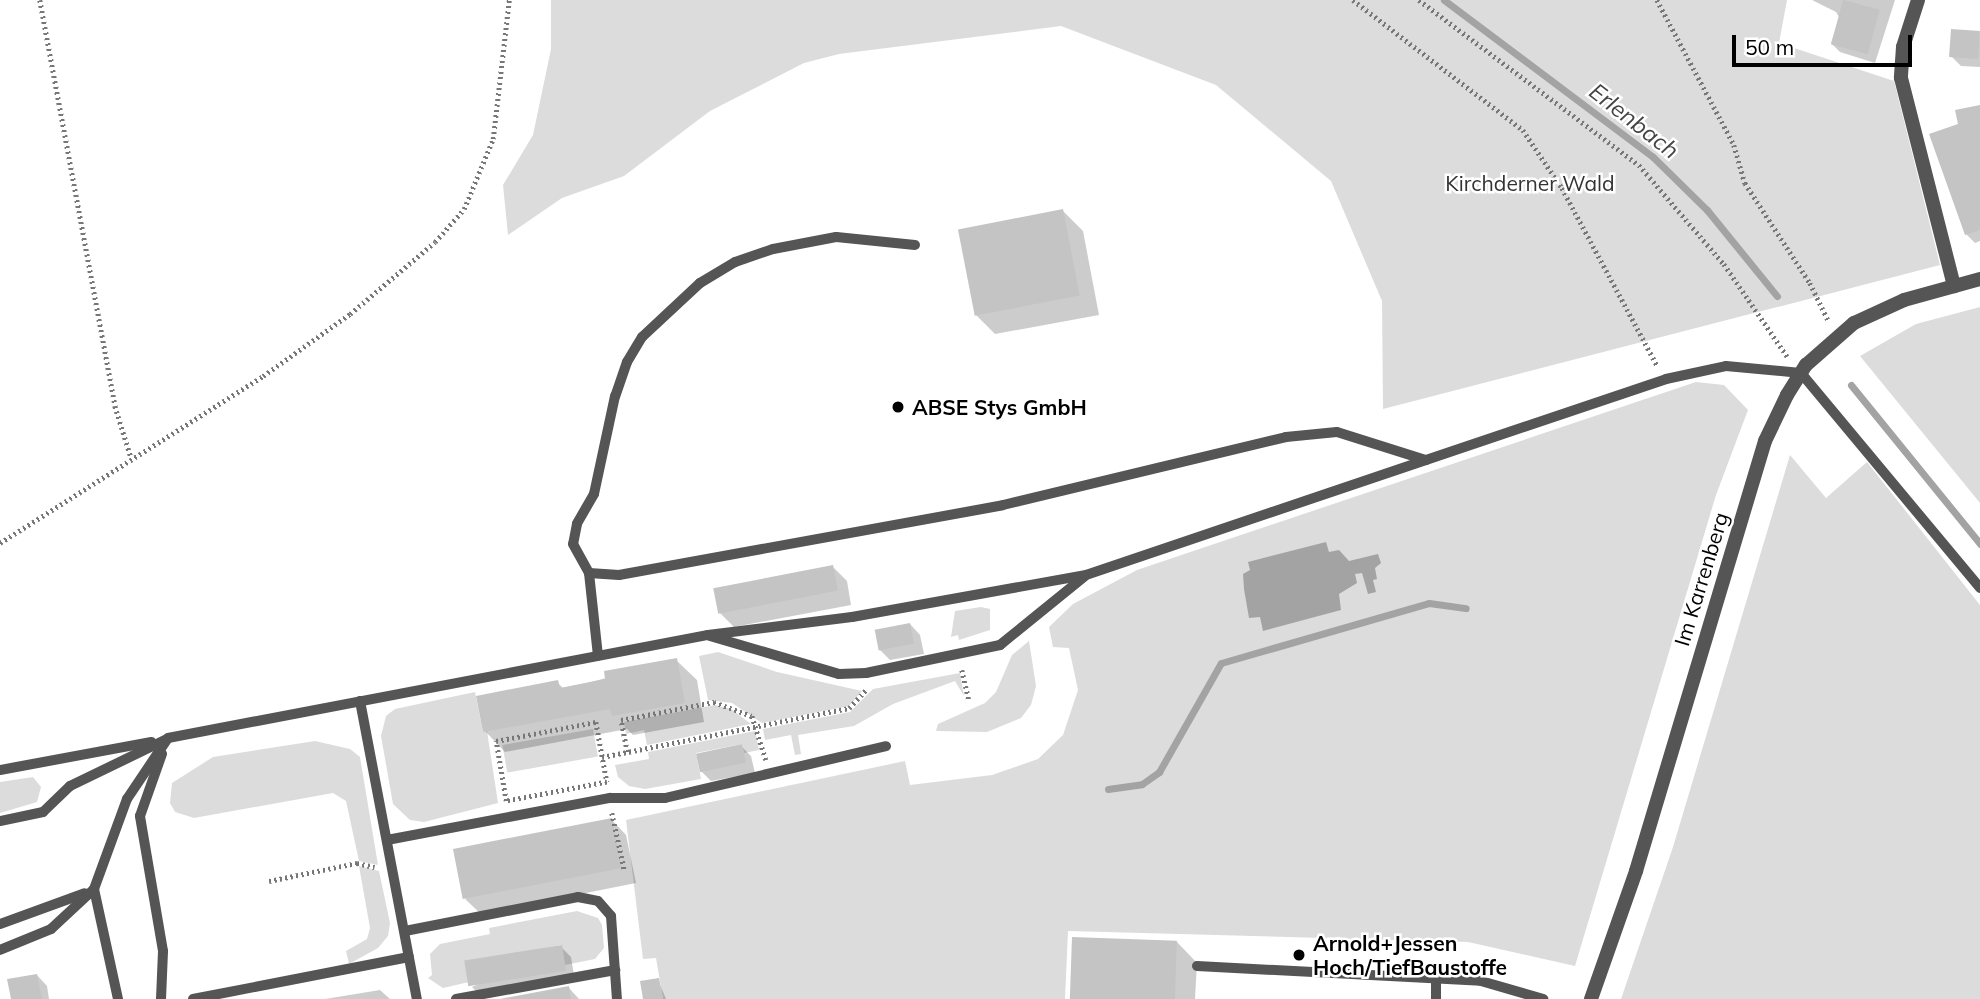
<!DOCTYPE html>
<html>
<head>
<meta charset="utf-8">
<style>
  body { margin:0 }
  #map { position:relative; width:1980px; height:999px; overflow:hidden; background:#fff; font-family:Mulish,sans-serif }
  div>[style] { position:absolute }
  .green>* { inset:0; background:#dcdcdc; transform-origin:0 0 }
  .water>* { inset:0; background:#a3a3a3 }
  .shadow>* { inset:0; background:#0003 }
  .stream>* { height:7px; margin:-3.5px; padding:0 3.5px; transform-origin:3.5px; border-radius:3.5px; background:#a3a3a3 }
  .building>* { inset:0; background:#c4c4c4; transform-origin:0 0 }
  .path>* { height:4.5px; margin-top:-2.25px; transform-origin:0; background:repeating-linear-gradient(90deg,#777 0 2px,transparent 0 5.5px) }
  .service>* { height:10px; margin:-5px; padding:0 5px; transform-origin:5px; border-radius:5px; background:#555 }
  .minor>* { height:14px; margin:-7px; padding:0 7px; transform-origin:7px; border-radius:7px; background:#555 }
  .tertiary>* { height:14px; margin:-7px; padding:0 7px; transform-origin:7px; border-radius:7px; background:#555 }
  .dots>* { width:19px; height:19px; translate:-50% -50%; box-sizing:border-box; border:4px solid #fff; border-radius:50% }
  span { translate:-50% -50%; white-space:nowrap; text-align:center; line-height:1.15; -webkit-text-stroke:5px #fff; paint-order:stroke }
  .park-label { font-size:21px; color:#333 }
  .poi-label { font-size:21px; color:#000; font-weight:700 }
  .left { translate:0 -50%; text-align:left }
  .street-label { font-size:21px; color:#000 }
  .water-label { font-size:23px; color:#444; font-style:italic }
  .scale { position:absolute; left:1732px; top:35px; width:180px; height:32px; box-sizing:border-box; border:4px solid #000; border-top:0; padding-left:9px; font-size:21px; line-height:24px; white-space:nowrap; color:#000; -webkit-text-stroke:5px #fff; paint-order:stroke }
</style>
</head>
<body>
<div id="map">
  <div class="green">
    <i style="clip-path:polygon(551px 0,1787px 0,1779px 43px,1894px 81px,1940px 265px,1383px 409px,1382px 301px,1331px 181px,1216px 85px,1061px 26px,839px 54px,804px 63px,710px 111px,624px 176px,562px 198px,508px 235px,503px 185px,533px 135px,551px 49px)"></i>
    <i style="clip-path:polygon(1980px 307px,1980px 503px,1860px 356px,1916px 324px)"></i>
    <i style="clip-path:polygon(1696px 382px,1724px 385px,1748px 410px,1716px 495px,1575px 966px,1468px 942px,1068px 931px,1065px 999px,663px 999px,656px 958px,643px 959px,626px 820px,905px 761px,910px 785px,992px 775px,1038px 759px,1063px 735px,1078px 690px,1069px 648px,1053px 647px,1049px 627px,1073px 604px,1137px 570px)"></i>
    <i style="clip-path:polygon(1790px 455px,1826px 498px,1867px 462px,1980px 605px,1980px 999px,1621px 999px,1673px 847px)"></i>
    <i style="clip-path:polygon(981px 607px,990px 609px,990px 630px,959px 640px,958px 635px,951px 637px,955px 611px)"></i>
    <i style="clip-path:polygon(1029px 641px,1036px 686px,1031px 705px,1021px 718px,987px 732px,936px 731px,938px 724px,985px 703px,996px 692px,1012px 655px)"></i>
    <i style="clip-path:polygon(718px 652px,777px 672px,862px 691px,849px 706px,762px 723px,732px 703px,708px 700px,699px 656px)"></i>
    <i style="clip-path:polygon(960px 673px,964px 696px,955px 681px,893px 704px,854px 726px,798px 735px,801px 754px,795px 755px,791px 735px,765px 740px,763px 729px,850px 712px,873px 689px)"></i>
    <i style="clip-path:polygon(475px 692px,483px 732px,487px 731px,498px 803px,424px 822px,410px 820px,393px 804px,381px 736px,386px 716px,395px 709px)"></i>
    <i style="clip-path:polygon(715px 705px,731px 709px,751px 724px,647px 745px,644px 730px,626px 734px,624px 722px)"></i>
    <i style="left:593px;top:729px;width:28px;height:92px;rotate:80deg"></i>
    <i style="clip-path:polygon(755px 731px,759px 750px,744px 753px,742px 744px,696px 753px,701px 779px,645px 789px,629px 786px,618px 777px,615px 765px,649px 759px,648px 752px)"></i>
    <i style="clip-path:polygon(315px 741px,350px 749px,360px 757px,378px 865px,359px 861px,346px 801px,333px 793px,194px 818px,175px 812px,170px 803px,172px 783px,213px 757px)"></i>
    <i style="clip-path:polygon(33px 777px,41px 787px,37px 802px,0 813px,0 782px)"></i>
    <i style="clip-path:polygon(359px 866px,379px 871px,390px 923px,388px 936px,378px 948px,349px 964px,346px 951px,367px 939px,370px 928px)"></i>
    <i style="clip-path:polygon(577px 911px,598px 918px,602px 925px,604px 948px,595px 959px,565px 965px,561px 945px,465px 963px,469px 982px,443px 988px,428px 978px,432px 975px,430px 954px,440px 944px,490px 934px,489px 928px)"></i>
  </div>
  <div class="water">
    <i style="clip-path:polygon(1326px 542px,1329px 552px,1339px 550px,1349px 561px,1378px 554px,1381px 563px,1375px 568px,1377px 579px,1373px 580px,1376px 592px,1368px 594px,1362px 573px,1355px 574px,1357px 583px,1339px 594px,1341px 610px,1263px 631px,1260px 617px,1249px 618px,1244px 589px,1243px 574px,1250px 570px,1248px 562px)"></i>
  </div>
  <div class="shadow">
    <i style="clip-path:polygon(1812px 0,1895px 0,1875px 63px,1840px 52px,1831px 43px,1839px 17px,1836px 12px)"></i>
    <i style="clip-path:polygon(1980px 33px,1980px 67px,1961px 66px,1951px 56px)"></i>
    <i style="clip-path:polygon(1980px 128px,1980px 241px,1975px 243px,1966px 234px)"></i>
    <i style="clip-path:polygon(1063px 211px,1083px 231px,1099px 315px,995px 334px,975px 314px)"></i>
    <i style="clip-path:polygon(832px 566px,847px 581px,851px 605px,734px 627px,719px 612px)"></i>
    <i style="clip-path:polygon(910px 624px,920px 635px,924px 654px,890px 660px,880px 650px)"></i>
    <i style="clip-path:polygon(676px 660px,697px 680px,704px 722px,633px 735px,627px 729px,505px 752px,485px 731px,557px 682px,564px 689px)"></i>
    <i style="clip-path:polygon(741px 746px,751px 756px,755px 773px,711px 781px,701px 771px)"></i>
    <i style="clip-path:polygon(611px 819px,626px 835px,636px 883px,481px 914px,465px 899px)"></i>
    <i style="clip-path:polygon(1177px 942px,1197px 963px,1195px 999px,1071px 999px)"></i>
    <i style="clip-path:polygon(561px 947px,571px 957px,575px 981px,483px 998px,472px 987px)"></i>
    <i style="clip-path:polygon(37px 975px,47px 986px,49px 999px,13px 999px)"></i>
    <i style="clip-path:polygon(658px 980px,666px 999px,645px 999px)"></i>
    <i style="clip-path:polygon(569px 988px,579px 999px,510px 999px)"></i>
    <i style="clip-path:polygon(380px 990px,390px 999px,325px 999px)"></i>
  </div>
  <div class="stream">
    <i style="left:1444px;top:0;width:261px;rotate:36.9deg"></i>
    <i style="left:1653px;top:157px;width:76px;rotate:44.5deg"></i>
    <i style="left:1707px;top:210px;width:111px;rotate:50.9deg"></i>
    <i style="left:1851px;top:385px;width:205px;rotate:50.9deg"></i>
    <i style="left:1108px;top:789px;width:34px;rotate:-8deg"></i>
    <i style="left:1142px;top:784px;width:21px;rotate:-35deg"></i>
    <i style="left:1159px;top:772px;width:125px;rotate:-60.4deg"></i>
    <i style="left:1221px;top:663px;width:216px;rotate:-16.1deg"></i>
    <i style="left:1429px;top:603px;width:37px;rotate:8deg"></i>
  </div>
  <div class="building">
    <i style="left:1843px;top:0;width:38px;height:46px;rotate:15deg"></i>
    <i style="left:1951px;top:29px;width:29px;height:28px;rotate:4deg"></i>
    <i style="clip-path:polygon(1980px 105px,1980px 230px,1965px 235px,1929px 134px,1958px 124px,1955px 110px)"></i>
    <i style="left:1063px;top:209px;width:88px;height:107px;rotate:79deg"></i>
    <i style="left:833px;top:565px;width:26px;height:122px;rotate:79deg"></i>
    <i style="left:910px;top:623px;width:21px;height:36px;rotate:79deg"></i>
    <i style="clip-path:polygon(677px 658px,685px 703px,612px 716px,610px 709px,483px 732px,476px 696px,558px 680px,560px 688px,605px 679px,604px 671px)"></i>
    <i style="left:742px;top:744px;width:19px;height:47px;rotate:78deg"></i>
    <i style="left:612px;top:818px;width:51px;height:162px;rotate:79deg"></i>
    <i style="left:1072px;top:937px;width:105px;height:62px;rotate:2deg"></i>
    <i style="left:562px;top:945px;width:26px;height:99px;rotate:81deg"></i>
    <i style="clip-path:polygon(37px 974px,42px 999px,11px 999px,7px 979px)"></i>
    <i style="clip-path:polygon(659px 978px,663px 999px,643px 999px,640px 981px)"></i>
    <i style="clip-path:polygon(569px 986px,571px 999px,500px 999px)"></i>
  </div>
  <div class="path">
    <i style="left:40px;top:0;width:413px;rotate:79.5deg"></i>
    <i style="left:115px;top:406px;width:53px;rotate:72.6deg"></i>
    <i style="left:1353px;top:0;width:214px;rotate:37.4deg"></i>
    <i style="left:1523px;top:130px;width:70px;rotate:56.1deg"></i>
    <i style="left:1562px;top:188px;width:201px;rotate:61.8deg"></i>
    <i style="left:1419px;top:0;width:275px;rotate:36.9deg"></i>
    <i style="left:1639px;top:165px;width:130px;rotate:49.4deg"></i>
    <i style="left:1724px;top:264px;width:112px;rotate:55.6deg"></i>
    <i style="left:1657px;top:0;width:164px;rotate:62deg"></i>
    <i style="left:1734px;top:145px;width:40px;rotate:74deg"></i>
    <i style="left:1745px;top:183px;width:119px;rotate:57deg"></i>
    <i style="left:1810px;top:283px;width:43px;rotate:64deg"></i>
    <i style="left:0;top:543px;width:312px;rotate:-32.4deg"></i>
    <i style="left:263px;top:376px;width:107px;rotate:-35.5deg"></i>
    <i style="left:350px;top:314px;width:111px;rotate:-40.3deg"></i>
    <i style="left:435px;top:242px;width:44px;rotate:-48.7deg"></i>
    <i style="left:464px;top:209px;width:76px;rotate:-67.5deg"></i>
    <i style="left:493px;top:139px;width:140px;rotate:-83.4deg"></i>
    <i style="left:962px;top:670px;width:32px;rotate:77deg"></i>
    <i style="left:596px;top:722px;width:61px;rotate:79.6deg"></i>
    <i style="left:607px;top:782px;width:103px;rotate:169.3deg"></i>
    <i style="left:506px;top:801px;width:61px;rotate:-99.5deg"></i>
    <i style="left:496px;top:741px;width:102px;rotate:-10.8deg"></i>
    <i style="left:627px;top:752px;width:33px;rotate:-101deg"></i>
    <i style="left:621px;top:720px;width:95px;rotate:-11deg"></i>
    <i style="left:714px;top:702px;width:40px;rotate:20.2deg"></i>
    <i style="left:752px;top:716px;width:46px;rotate:72.3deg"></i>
    <i style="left:602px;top:757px;width:252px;rotate:-11.2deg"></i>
    <i style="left:849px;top:708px;width:26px;rotate:-47deg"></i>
    <i style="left:612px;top:813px;width:60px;rotate:77.6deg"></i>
    <i style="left:269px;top:881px;width:90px;rotate:-11.6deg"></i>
    <i style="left:357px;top:863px;width:18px;rotate:13deg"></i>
  </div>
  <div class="service">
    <i style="left:915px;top:245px;width:79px;rotate:-174.2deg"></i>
    <i style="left:836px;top:237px;width:64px;rotate:169.2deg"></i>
    <i style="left:773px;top:249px;width:40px;rotate:161.1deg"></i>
    <i style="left:735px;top:262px;width:41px;rotate:149deg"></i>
    <i style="left:700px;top:283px;width:79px;rotate:137deg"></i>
    <i style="left:642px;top:337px;width:29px;rotate:121deg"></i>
    <i style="left:627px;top:362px;width:36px;rotate:109deg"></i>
    <i style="left:615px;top:396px;width:100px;rotate:102.1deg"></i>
    <i style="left:594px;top:494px;width:34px;rotate:120deg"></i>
    <i style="left:577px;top:524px;width:20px;rotate:101deg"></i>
    <i style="left:573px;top:544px;width:33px;rotate:61deg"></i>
    <i style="left:589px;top:573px;width:30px;rotate:4deg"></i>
    <i style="left:619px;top:575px;width:390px;rotate:-10.3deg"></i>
    <i style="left:1003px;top:505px;width:291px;rotate:-13.5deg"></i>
    <i style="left:1286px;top:437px;width:51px;rotate:-5.6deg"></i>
    <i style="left:1337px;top:432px;width:93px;rotate:17.5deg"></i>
    <i style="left:1426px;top:460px;width:253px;rotate:-18.6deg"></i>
    <i style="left:1666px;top:379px;width:61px;rotate:-12.2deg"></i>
    <i style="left:1726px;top:366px;width:75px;rotate:5.3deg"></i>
    <i style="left:1801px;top:373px;width:280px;rotate:50.2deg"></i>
    <i style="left:589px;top:573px;width:83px;rotate:83.8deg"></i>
    <i style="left:710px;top:636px;width:134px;rotate:16.4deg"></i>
    <i style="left:839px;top:674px;width:27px;rotate:-2deg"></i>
    <i style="left:866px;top:673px;width:137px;rotate:-11.8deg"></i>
    <i style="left:1000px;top:645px;width:109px;rotate:-39.1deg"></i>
    <i style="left:360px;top:701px;width:303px;rotate:79.2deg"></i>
    <i style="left:0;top:770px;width:154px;rotate:-10.5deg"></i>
    <i style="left:0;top:821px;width:44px;rotate:-11.8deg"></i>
    <i style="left:43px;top:812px;width:37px;rotate:-44deg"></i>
    <i style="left:70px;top:786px;width:106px;rotate:-25.8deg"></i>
    <i style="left:387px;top:840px;width:227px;rotate:-10.7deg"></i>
    <i style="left:610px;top:798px;width:55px"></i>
    <i style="left:665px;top:798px;width:227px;rotate:-13.2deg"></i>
    <i style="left:94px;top:889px;width:113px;rotate:77.7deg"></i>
    <i style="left:0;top:924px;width:90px;rotate:-20deg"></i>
    <i style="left:405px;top:931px;width:176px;rotate:-11.1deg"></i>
    <i style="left:578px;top:897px;width:20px;rotate:11deg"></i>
    <i style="left:598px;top:901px;width:20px;rotate:49deg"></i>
    <i style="left:611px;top:916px;width:83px;rotate:85.9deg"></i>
    <i style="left:0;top:950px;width:55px;rotate:-22.4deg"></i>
    <i style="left:51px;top:929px;width:59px;rotate:-42.9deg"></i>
    <i style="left:94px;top:889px;width:96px;rotate:-69.9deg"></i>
    <i style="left:127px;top:799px;width:73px;rotate:-56.1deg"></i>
    <i style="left:168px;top:738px;width:550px;rotate:-10.8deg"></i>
    <i style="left:708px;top:635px;width:145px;rotate:-7.1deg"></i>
    <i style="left:852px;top:617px;width:238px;rotate:-10.2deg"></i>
    <i style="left:1086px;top:575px;width:359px;rotate:-18.7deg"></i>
    <i style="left:1197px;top:966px;width:284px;rotate:3deg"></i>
    <i style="left:1481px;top:981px;width:65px;rotate:16.2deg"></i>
    <i style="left:161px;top:999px;width:48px;rotate:-87.6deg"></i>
    <i style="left:163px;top:951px;width:137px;rotate:-99.7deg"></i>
    <i style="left:140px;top:816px;width:66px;rotate:-70.5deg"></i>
    <i style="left:193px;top:999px;width:220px;rotate:-11deg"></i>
    <i style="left:456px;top:999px;width:162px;rotate:-10.3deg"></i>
    <i style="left:1436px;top:999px;width:21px;rotate:-90deg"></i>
  </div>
  <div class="minor">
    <i style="left:1918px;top:0;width:49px;rotate:107.7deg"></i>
    <i style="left:1903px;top:47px;width:31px;rotate:94deg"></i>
    <i style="left:1901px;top:78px;width:215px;rotate:75.7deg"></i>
  </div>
  <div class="tertiary">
    <i style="left:1591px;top:999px;width:136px;rotate:-70.6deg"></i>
    <i style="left:1636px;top:871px;width:449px;rotate:-73.3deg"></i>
    <i style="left:1765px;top:441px;width:51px;rotate:-64.4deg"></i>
    <i style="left:1787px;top:395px;width:36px;rotate:-58deg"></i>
    <i style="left:1806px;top:365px;width:64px;rotate:-41.2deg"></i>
    <i style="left:1854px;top:323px;width:55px;rotate:-24.7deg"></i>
    <i style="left:1904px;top:300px;width:79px;rotate:-15.4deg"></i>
  </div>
  <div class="dots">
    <i style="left:898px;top:407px;background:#000"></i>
    <i style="left:1299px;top:955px;background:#000"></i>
  </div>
  <div class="park-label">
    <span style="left:1530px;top:183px">Kirchderner Wald</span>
  </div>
  <div class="poi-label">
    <span class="left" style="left:912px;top:407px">ABSE Stys GmbH</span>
    <span class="left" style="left:1313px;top:955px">Arnold+Jessen<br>Hoch/TiefBaustoffe</span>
  </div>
  <div class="street-label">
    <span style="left:1701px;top:579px;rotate:-73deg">Im Karrenberg</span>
  </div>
  <div class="water-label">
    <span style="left:1634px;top:121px;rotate:38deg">Erlenbach</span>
  </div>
  <div class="scale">50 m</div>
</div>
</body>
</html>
